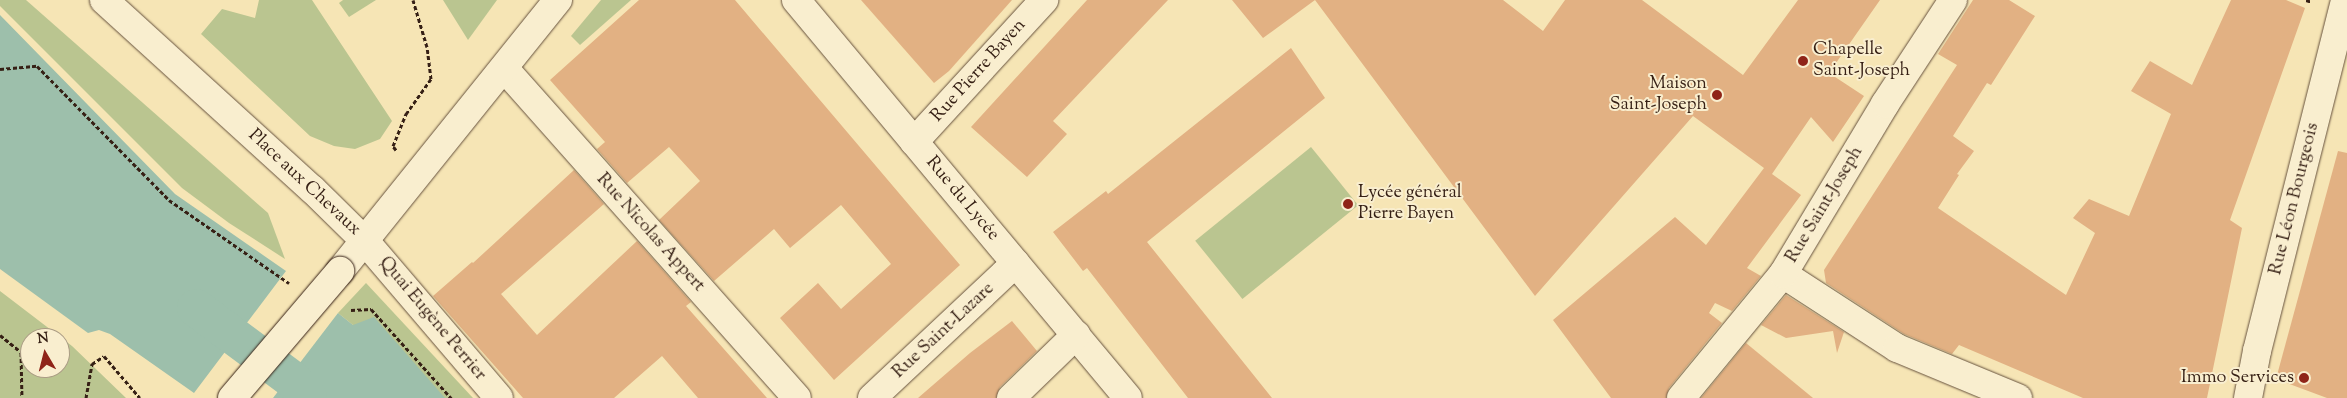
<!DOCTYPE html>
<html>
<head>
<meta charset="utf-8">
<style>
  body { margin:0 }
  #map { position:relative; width:2347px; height:398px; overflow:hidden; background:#f6e5b5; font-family:"Sorts Mill Goudy",serif }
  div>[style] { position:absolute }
  .green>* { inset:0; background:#bac590; transform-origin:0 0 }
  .water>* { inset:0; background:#9dbfab }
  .canal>* { height:38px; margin:-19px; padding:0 19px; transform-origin:19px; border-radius:19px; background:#9dbfab }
  .building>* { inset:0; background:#e2b183 }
  .path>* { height:3px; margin-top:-1.5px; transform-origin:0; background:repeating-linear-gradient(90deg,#362015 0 4px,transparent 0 6.5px) }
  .roads { filter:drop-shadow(0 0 1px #66513d) drop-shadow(0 0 1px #66513d) }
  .street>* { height:28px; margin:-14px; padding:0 14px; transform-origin:14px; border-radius:14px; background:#f9eecf }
  .secondary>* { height:28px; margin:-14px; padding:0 14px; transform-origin:14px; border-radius:14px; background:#f9eecf }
  .bridges { filter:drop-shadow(0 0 1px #362015) drop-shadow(0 0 1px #362015) }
  .secondary-bridge>* { height:28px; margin:-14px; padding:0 14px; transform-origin:14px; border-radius:14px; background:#f9eecf }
  .dots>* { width:14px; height:14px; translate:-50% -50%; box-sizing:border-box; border:2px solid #f9eecf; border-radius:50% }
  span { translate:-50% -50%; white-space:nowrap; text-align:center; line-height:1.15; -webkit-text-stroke:4px #f9eecf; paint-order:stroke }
  .poi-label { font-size:18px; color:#362015 }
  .left { translate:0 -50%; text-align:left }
  .right { translate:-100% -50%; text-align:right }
  .street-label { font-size:18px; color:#362015 }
  .north { position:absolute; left:20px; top:328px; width:50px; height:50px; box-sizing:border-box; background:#f9eecf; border:1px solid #ab9c85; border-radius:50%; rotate:352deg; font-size:14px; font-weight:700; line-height:20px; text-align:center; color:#362015 }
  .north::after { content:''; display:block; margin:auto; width:18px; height:22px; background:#8f2418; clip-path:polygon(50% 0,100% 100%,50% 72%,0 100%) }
</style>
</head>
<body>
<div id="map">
  <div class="green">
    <i style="clip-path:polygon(0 0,26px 0,268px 213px,285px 259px,229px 223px,182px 188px,0 6px)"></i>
    <i style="clip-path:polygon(259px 0,312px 0,392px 121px,380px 139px,355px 149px,334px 146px,310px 136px,201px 34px,222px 9px,255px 18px)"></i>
    <i style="clip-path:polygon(343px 0,376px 0,349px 17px,339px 3px)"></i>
    <i style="clip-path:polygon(443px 0,497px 0,468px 40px)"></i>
    <i style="clip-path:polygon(601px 0,631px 0,580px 45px,571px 36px)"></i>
    <i style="left:1311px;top:147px;width:75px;height:149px;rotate:51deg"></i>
    <i style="clip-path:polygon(366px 283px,473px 398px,444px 398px,338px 313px)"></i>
    <i style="clip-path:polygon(evenodd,0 291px,72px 346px,126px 398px,0 398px,0 291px,30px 338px,60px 338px,60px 368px,30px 368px,30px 338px)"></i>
  </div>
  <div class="water">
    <i style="clip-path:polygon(0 15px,175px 194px,286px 271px,194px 393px,110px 334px,99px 330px,88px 333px,0 269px)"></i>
    <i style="clip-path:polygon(338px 313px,353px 325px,374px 317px,445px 398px,273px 398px)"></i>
  </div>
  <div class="canal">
    <i style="left:196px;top:308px;width:121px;rotate:36.6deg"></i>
    <i style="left:293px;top:380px;width:23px;rotate:50deg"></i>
  </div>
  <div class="building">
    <i style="clip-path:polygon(639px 0,735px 0,960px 265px,834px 380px,780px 318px,818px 283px,841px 309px,891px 264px,841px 205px,790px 248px,774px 229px,714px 281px,659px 220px,700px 181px,669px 147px,627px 183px,597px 149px,605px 142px,550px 80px)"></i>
    <i style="clip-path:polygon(861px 0,1012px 0,949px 71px,934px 83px)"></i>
    <i style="clip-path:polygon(1087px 0,1168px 0,1053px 121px,1067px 134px,1027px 177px,971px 127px)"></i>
    <i style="clip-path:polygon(1232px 0,1503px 0,1543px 31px,1565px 0,1642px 0,1743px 75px,1798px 0,1880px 0,1829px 73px,1864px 96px,1833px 142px,1811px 117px,1772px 174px,1801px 195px,1747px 268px,1761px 276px,1732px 311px,1715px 303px,1709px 313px,1722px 323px,1669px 388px,1666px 398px,1611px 398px,1553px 320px,1675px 217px,1706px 245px,1764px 168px,1693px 116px,1535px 296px,1315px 0,1263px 38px)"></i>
    <i style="clip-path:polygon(1973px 0,2009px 0,2035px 16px,1991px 85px,1987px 83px,1953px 136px,1974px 151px,1957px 174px,1959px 175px,1938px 208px,2066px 295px,2095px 233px,2073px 218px,2089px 199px,2129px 216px,2171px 114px,2131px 91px,2150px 61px,2192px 85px,2231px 0,2286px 0,2305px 8px,2230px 220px,2242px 228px,2207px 398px,2083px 398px,1959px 345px,1952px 354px,1904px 334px,1826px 283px,1824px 270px,1957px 65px,1938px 54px)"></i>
    <i style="clip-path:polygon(1291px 48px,1325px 98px,1147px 242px,1272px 398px,1188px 398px,1087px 268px,1083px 271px,1053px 232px,1106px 191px,1108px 194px)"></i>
    <i style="clip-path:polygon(2338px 151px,2347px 153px,2347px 398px,2327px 398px,2276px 379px)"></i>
    <i style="clip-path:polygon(574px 170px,604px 204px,501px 294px,537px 335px,637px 241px,691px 302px,686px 306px,767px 398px,698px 398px,662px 356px,614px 398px,523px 398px,433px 296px,472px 262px,473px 263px)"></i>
    <i style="clip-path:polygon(1786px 295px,1844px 332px,1837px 353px,1833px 331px,1786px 338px,1761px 325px)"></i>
    <i style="clip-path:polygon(1012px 321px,1037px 351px,1000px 387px,996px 398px,918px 398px,970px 353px)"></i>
    <i style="clip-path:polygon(1746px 343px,1813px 398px,1701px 398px)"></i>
  </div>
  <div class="path">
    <i style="left:2306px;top:0;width:6px;rotate:18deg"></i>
    <i style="left:0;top:69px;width:37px;rotate:-5deg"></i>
    <i style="left:37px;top:66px;width:188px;rotate:45.4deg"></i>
    <i style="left:169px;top:200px;width:146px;rotate:34.7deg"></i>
    <i style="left:396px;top:150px;width:5px;rotate:-127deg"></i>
    <i style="left:393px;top:146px;width:35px;rotate:-68deg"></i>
    <i style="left:406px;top:114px;width:43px;rotate:-54.5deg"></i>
    <i style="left:431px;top:79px;width:32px;rotate:-97deg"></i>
    <i style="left:427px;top:47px;width:49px;rotate:-106.6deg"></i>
    <i style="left:351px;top:310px;width:20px;rotate:-3deg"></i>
    <i style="left:371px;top:309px;width:120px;rotate:48deg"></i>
    <i style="left:0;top:335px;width:27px;rotate:39deg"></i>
    <i style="left:21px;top:352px;width:46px;rotate:88.8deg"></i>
    <i style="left:86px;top:398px;width:35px;rotate:-80deg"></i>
    <i style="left:92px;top:364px;width:14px;rotate:-34deg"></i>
    <i style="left:104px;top:356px;width:55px;rotate:49.4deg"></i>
  </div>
  <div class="roads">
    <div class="street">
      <i style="left:796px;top:0;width:518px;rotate:50.17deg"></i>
      <i style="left:504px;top:68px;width:441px;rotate:48.4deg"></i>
      <i style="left:914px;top:142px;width:193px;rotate:-47.5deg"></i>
      <i style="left:365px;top:241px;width:206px;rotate:49.5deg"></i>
      <i style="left:1783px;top:274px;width:136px;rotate:33deg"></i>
      <i style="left:1897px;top:348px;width:131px;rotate:22.5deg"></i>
      <i style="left:872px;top:398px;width:197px;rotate:-43.2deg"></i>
      <i style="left:1011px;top:398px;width:91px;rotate:-44.1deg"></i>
      <i style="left:1681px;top:398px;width:161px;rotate:-50.6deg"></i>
      <i style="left:1783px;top:274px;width:198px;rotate:-59deg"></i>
      <i style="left:1885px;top:104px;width:124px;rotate:-56.8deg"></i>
    </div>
    <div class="secondary">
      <i style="left:104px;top:0;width:281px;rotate:42.3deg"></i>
      <i style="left:312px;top:189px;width:74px;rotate:44.5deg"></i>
      <i style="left:340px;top:271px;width:348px;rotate:-51.2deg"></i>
      <i style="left:2248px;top:398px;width:48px;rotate:-79.2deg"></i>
      <i style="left:2257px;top:351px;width:362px;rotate:-75.9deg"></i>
    </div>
  </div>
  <div class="bridges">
    <div class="secondary-bridge">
      <i style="left:232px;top:398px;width:167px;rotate:-49.6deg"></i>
    </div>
  </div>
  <div class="dots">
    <i style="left:1803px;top:61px;background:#8f2418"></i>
    <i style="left:1717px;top:95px;background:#8f2418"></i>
    <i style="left:1348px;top:204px;background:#8f2418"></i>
    <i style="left:2304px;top:378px;background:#8f2418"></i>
  </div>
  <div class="poi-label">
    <span class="left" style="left:1813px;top:61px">Chapelle<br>Saint-Joseph</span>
    <span class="right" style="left:1707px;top:95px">Maison<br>Saint-Joseph</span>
    <span class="left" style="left:1358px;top:204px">Lycée général<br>Pierre Bayen</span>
    <span class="right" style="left:2294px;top:378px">Immo Services</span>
  </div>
  <div class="street-label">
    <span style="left:979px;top:71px;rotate:-48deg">Rue Pierre Bayen</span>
    <span style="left:304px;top:183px;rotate:43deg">Place aux Chevaux</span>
    <span style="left:962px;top:199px;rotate:50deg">Rue du Lycée</span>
    <span style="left:2295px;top:199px;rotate:-76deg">Rue Léon Bourgeois</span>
    <span style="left:1825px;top:205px;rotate:-59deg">Rue Saint-Joseph</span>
    <span style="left:650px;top:233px;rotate:48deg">Rue Nicolas Appert</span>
    <span style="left:432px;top:319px;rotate:50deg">Quai Eugène Perrier</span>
    <span style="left:944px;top:331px;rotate:-43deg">Rue Saint-Lazare</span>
  </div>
  <div class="north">N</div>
</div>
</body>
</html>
